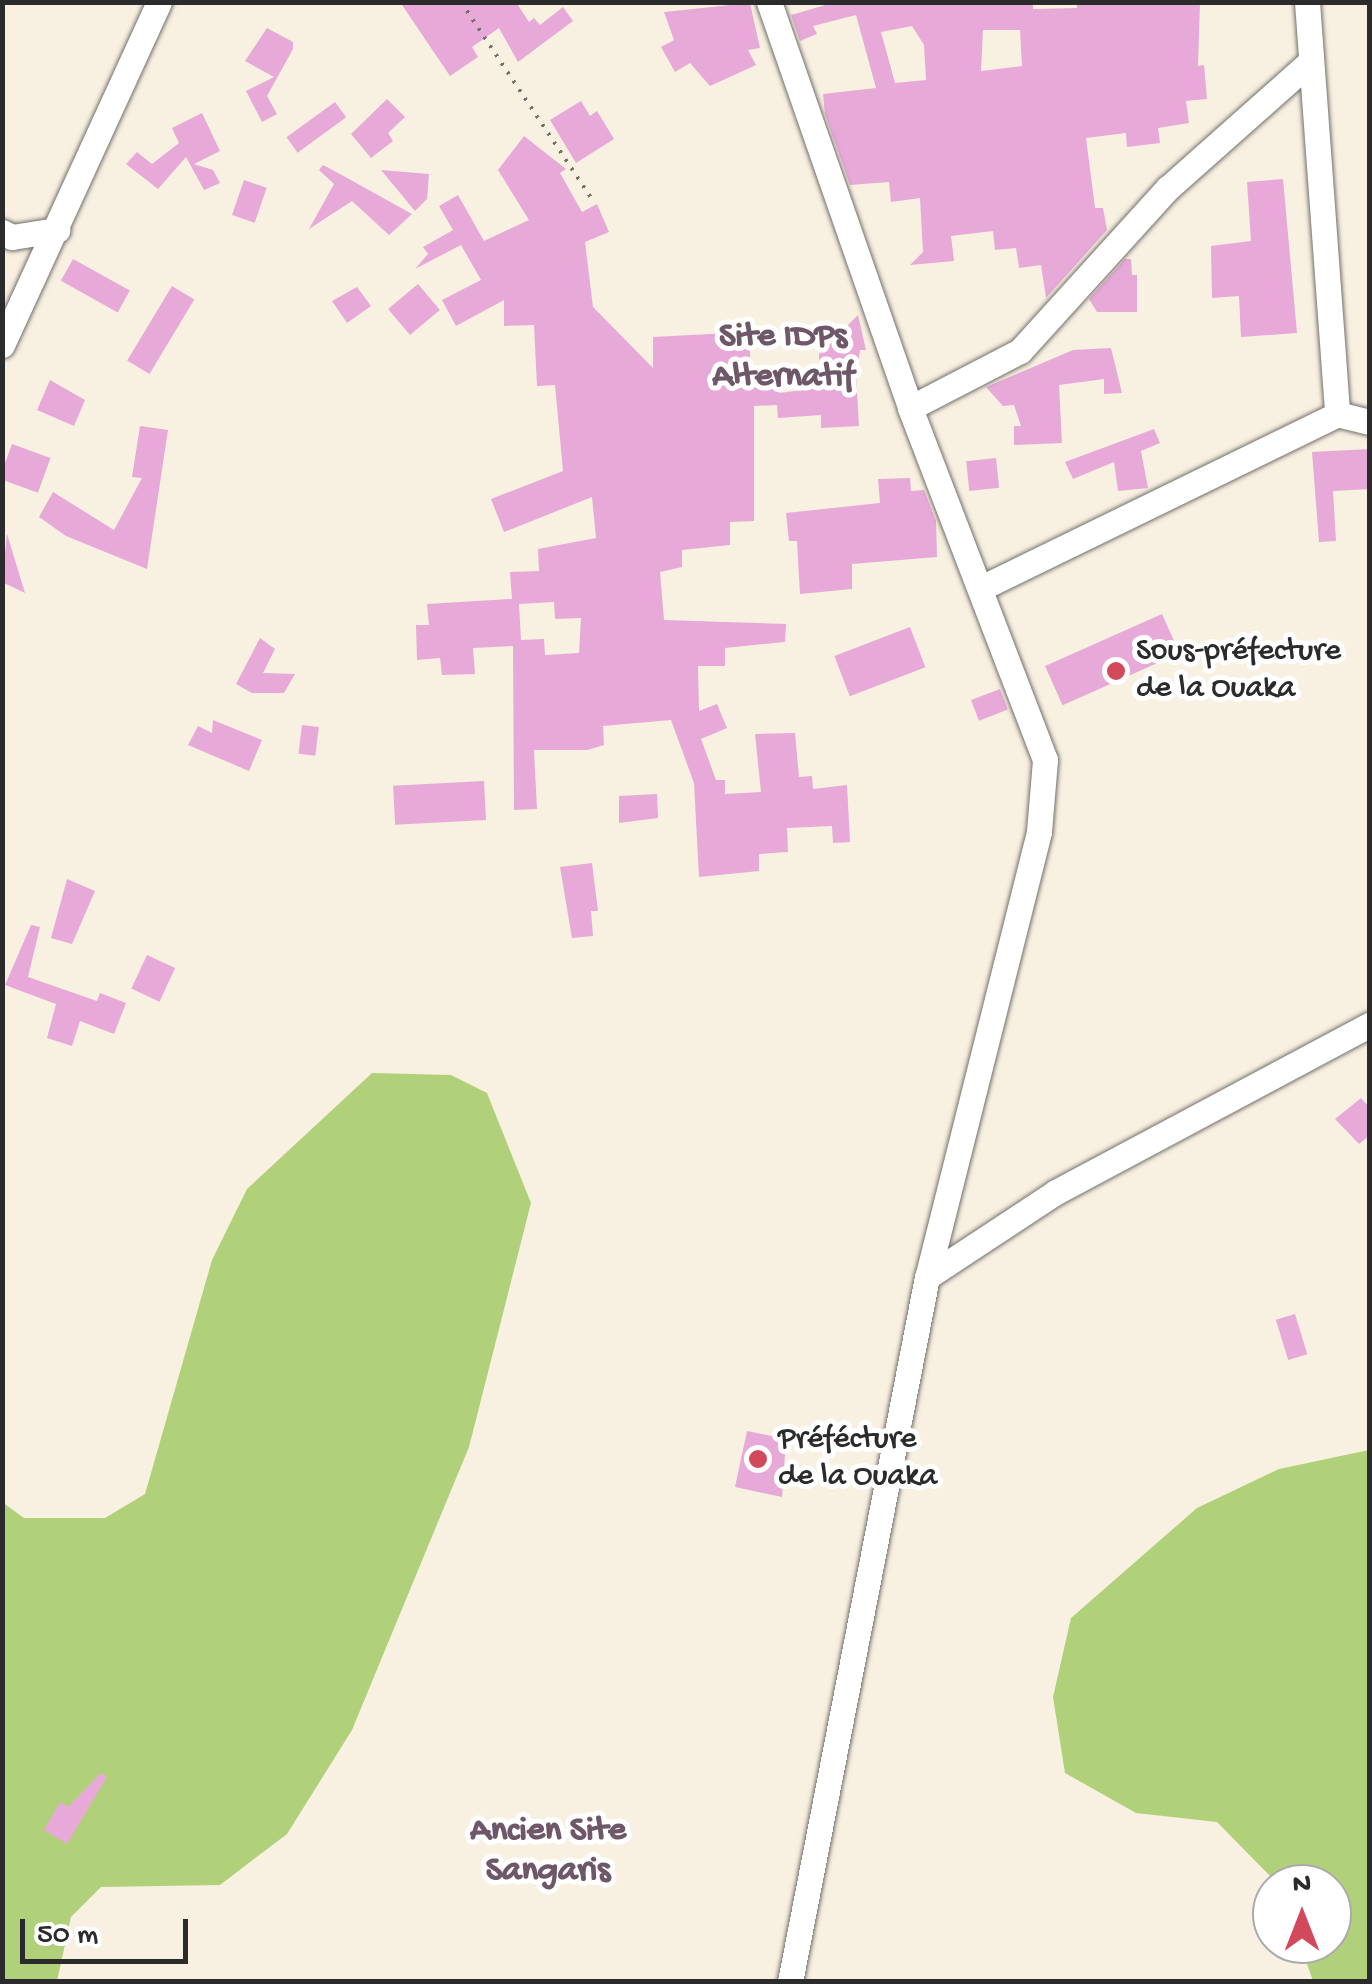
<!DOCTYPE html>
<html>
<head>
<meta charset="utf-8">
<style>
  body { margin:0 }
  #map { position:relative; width:1372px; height:1984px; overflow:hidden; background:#f8f0e1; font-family:"Gochi Hand",sans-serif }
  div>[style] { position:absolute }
  .green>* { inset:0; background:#b0d17a }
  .building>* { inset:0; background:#e7a9d8; transform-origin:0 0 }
  .path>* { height:4px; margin-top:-2px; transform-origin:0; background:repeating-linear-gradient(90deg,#73706b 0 2.5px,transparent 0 10.5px) }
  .roads { filter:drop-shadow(0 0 2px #73706b) drop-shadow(0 0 2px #73706b) }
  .minor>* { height:25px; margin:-12.5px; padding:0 12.5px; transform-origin:12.5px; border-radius:12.5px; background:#fff }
  .dots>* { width:28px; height:28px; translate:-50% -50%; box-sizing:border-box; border:5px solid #fff; border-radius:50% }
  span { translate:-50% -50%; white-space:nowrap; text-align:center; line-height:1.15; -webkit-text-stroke:10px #fff; paint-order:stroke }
  .poi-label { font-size:32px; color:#2b2b2b }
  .left { translate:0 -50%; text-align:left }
  .neighbourhood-label { font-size:35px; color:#6d5768; font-weight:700 }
  .frame { position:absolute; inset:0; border:5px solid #2b2b2b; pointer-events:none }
  .north { position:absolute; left:1252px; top:1864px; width:100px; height:100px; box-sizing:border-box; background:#fff; border:2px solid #aaa; border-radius:50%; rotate:0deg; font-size:28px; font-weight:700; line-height:40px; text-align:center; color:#2b2b2b }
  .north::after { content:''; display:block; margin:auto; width:35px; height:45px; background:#d1495b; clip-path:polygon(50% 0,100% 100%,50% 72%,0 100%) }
  .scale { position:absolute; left:20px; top:1919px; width:168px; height:45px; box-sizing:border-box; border:5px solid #2b2b2b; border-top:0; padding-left:12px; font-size:30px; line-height:35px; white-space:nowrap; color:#2b2b2b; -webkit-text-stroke:8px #fff; paint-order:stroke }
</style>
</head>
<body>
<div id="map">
  <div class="green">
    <i style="clip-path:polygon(372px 1073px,451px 1075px,487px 1093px,531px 1203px,469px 1447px,352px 1730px,287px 1834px,220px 1885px,101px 1887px,71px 1917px,57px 1981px,3px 1981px,2px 1502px,24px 1518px,105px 1518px,145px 1494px,212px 1260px,247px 1189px)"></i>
    <i style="clip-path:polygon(1369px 1450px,1369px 1981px,1313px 1981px,1300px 1944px,1332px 1944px,1332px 1884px,1278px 1884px,1217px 1822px,1136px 1813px,1065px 1773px,1053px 1697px,1071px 1618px,1197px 1508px,1279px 1469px)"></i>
  </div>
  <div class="building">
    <i style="clip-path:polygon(400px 2px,516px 2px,529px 22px,534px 18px,540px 25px,563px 7px,573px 21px,518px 62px,499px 28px,472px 47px,478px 57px,450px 76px)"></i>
    <i style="clip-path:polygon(evenodd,836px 2px,1033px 2px,1033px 9px,1077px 8px,1077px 2px,1200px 2px,1198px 66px,1204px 65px,1207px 99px,1186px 101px,1189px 123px,1158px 128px,1160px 143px,1127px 147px,1126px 133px,1086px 138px,1095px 208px,1103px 208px,1107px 230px,1046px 298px,1041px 265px,1019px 268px,1016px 248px,995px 250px,993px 231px,951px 236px,954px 261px,910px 265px,923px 252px,920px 198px,891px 202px,889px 182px,850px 185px,825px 114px,823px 94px,876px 88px,856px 15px,813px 26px,817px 34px,800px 41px,791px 15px,836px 2px,912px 26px,924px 45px,926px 80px,895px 83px,881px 32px,912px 26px,836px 2px,983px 30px,1020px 30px,1022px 66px,981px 71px,983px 30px)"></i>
    <i style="clip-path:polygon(750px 3px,760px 48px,748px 50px,756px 65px,710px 86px,690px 63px,675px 72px,661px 47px,674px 40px,664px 12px)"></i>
    <i style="clip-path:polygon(267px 28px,293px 42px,293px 49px,267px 96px,277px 114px,262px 122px,246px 91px,274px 77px,245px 61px)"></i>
    <i style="clip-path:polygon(387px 99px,405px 117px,388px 133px,393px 141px,371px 158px,351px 134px)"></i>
    <i style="clip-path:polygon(581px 101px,590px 116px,597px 111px,614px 139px,576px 163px,550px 120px)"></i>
    <i style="left:335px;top:102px;width:19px;height:60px;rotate:54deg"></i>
    <i style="clip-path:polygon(202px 113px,220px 151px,194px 164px,213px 170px,220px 183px,204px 190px,186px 157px,158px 189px,126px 164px,137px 152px,152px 164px,179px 143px,172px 128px)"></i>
    <i style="clip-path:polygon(evenodd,524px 136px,566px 169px,560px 173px,582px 212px,597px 204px,609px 232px,585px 242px,593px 307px,653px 368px,653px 337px,749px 332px,751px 376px,779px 376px,779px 393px,819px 388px,819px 354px,858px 315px,866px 350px,860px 350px,856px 375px,859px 426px,821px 428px,821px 415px,778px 418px,777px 405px,754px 406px,754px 521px,730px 522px,730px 545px,682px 550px,682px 567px,660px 572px,664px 620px,786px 624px,785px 642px,725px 648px,725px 666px,698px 666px,699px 711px,717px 704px,727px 728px,701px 739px,716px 780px,725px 780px,725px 794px,761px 792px,755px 734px,795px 733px,799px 777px,812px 776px,813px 789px,847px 785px,850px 842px,833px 843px,832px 826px,787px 828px,788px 852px,759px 854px,759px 871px,699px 877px,694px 783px,671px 720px,603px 726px,604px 745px,587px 750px,534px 750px,537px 809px,514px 810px,513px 646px,473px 648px,475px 674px,442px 675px,440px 658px,417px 660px,416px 625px,429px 625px,427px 604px,512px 599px,510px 572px,539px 571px,538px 549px,596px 538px,592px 497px,504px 532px,491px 499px,563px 471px,555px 385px,537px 386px,534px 325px,504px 326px,504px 300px,456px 326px,442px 300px,481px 280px,461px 245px,415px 269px,428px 254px,423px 247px,453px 230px,439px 206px,458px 195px,484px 241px,529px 220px,498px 170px,524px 136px,554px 602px,555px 619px,581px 618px,579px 653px,545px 655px,544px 639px,521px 640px,519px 604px,554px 602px)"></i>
    <i style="clip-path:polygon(323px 165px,340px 174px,412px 214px,389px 235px,352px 201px,309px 229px,334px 184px,319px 170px)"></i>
    <i style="clip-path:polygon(381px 170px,429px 174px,427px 199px,415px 211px)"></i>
    <i style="clip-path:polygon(1283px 179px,1297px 333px,1241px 337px,1239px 296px,1212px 298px,1211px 246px,1251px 241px,1247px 182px)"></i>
    <i style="left:244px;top:180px;width:24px;height:37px;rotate:19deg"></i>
    <i style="left:73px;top:259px;width:65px;height:25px;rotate:29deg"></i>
    <i style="clip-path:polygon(1125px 259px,1131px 259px,1132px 275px,1137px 275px,1137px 312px,1097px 312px,1089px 299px)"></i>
    <i style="left:418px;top:284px;width:34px;height:39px;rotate:50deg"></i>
    <i style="left:172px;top:286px;width:26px;height:87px;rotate:31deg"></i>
    <i style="clip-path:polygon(357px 287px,371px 306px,347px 323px,332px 301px)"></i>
    <i style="clip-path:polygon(1111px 348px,1122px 393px,1104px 394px,1104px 379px,1059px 385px,1062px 443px,1014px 445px,1014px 426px,1021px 426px,1014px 405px,1003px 406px,986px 387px,1073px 350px)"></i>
    <i style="clip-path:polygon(50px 380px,85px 400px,74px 426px,37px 410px)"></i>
    <i style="clip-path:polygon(140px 426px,168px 430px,147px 569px,66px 536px,39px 517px,53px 492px,114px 530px,142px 478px,132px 477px)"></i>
    <i style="clip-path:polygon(1154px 429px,1160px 443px,1141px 451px,1148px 488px,1118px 491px,1114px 462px,1073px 479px,1065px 462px)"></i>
    <i style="left:12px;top:444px;width:41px;height:37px;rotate:20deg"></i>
    <i style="clip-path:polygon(1370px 449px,1370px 489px,1333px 491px,1336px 541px,1319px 542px,1312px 452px)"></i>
    <i style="left:996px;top:458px;width:30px;height:30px;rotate:84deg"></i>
    <i style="clip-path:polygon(910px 478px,911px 491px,924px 490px,936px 521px,937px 557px,852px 564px,852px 589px,800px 594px,797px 541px,789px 541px,786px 513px,880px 503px,878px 479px)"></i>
    <i style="clip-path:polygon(7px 534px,25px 593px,2px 582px)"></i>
    <i style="left:1162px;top:614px;width:43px;height:128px;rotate:66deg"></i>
    <i style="left:910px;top:627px;width:43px;height:81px;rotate:69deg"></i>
    <i style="clip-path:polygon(260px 638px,275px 649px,263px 673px,295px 674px,284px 693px,252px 693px,236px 684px)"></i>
    <i style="left:1000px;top:689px;width:22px;height:31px;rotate:69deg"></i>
    <i style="clip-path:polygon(213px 720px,262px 740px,249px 771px,188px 745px,198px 726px,212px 733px)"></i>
    <i style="left:302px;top:725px;width:17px;height:29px;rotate:7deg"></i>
    <i style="left:484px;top:781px;width:39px;height:91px;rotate:87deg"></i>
    <i style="clip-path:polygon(657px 794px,658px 818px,619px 823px,619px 796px)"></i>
    <i style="clip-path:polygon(592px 863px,598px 911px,591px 911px,593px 936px,572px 938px,560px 867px)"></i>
    <i style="clip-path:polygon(67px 879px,95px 891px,72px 944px,51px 938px)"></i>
    <i style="clip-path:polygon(31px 925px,40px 927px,28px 977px,97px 1001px,100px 993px,126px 1003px,114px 1034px,80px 1021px,72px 1046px,47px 1038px,56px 1004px,5px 985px)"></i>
    <i style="left:147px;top:955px;width:31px;height:37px;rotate:25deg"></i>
    <i style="clip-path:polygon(1361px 1098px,1370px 1108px,1370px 1135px,1359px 1144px,1335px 1119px)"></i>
    <i style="left:1295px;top:1314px;width:42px;height:20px;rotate:73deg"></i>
    <i style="clip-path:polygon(747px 1431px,786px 1439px,782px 1497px,735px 1487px)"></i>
    <i style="clip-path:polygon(101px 1773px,107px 1777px,67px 1844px,44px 1830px,60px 1802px,68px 1807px)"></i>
  </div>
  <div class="path">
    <i style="left:461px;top:2px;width:235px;rotate:56.4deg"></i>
  </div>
  <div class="roads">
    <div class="minor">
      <i style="left:769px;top:2px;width:430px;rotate:70.8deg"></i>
      <i style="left:910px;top:408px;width:377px;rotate:69deg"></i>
      <i style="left:1045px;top:760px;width:72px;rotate:94.8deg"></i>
      <i style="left:1039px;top:832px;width:459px;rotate:104.1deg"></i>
      <i style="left:927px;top:1277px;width:718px;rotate:101deg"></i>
      <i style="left:1307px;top:2px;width:413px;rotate:85.8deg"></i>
      <i style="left:2px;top:232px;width:11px;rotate:27deg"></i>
      <i style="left:12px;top:237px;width:46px;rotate:-8.8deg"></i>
      <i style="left:2px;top:345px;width:377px;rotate:-65.4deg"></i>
      <i style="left:910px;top:408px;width:124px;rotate:-27.4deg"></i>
      <i style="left:1020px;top:351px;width:220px;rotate:-47.8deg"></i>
      <i style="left:1168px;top:188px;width:190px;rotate:-41.6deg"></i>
      <i style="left:981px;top:588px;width:396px;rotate:-26deg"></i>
      <i style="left:1337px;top:414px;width:34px;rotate:14deg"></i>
      <i style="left:927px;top:1277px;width:154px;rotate:-33.4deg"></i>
      <i style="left:1056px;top:1192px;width:356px;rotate:-28.1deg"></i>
    </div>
  </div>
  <div class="dots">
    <i style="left:1116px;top:671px;background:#d1495b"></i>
    <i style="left:758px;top:1459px;background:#d1495b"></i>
  </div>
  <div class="poi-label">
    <span class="left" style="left:1136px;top:671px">Sous-préfecture<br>de la Ouaka</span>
    <span class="left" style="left:778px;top:1459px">Préfécture<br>de la Ouaka</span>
  </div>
  <div class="neighbourhood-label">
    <span style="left:783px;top:358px">Site IDPs<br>Alternatif</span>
    <span style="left:548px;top:1852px">Ancien Site<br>Sangaris</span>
  </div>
  <div class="frame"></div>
  <div class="north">N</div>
  <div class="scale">50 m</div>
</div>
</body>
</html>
